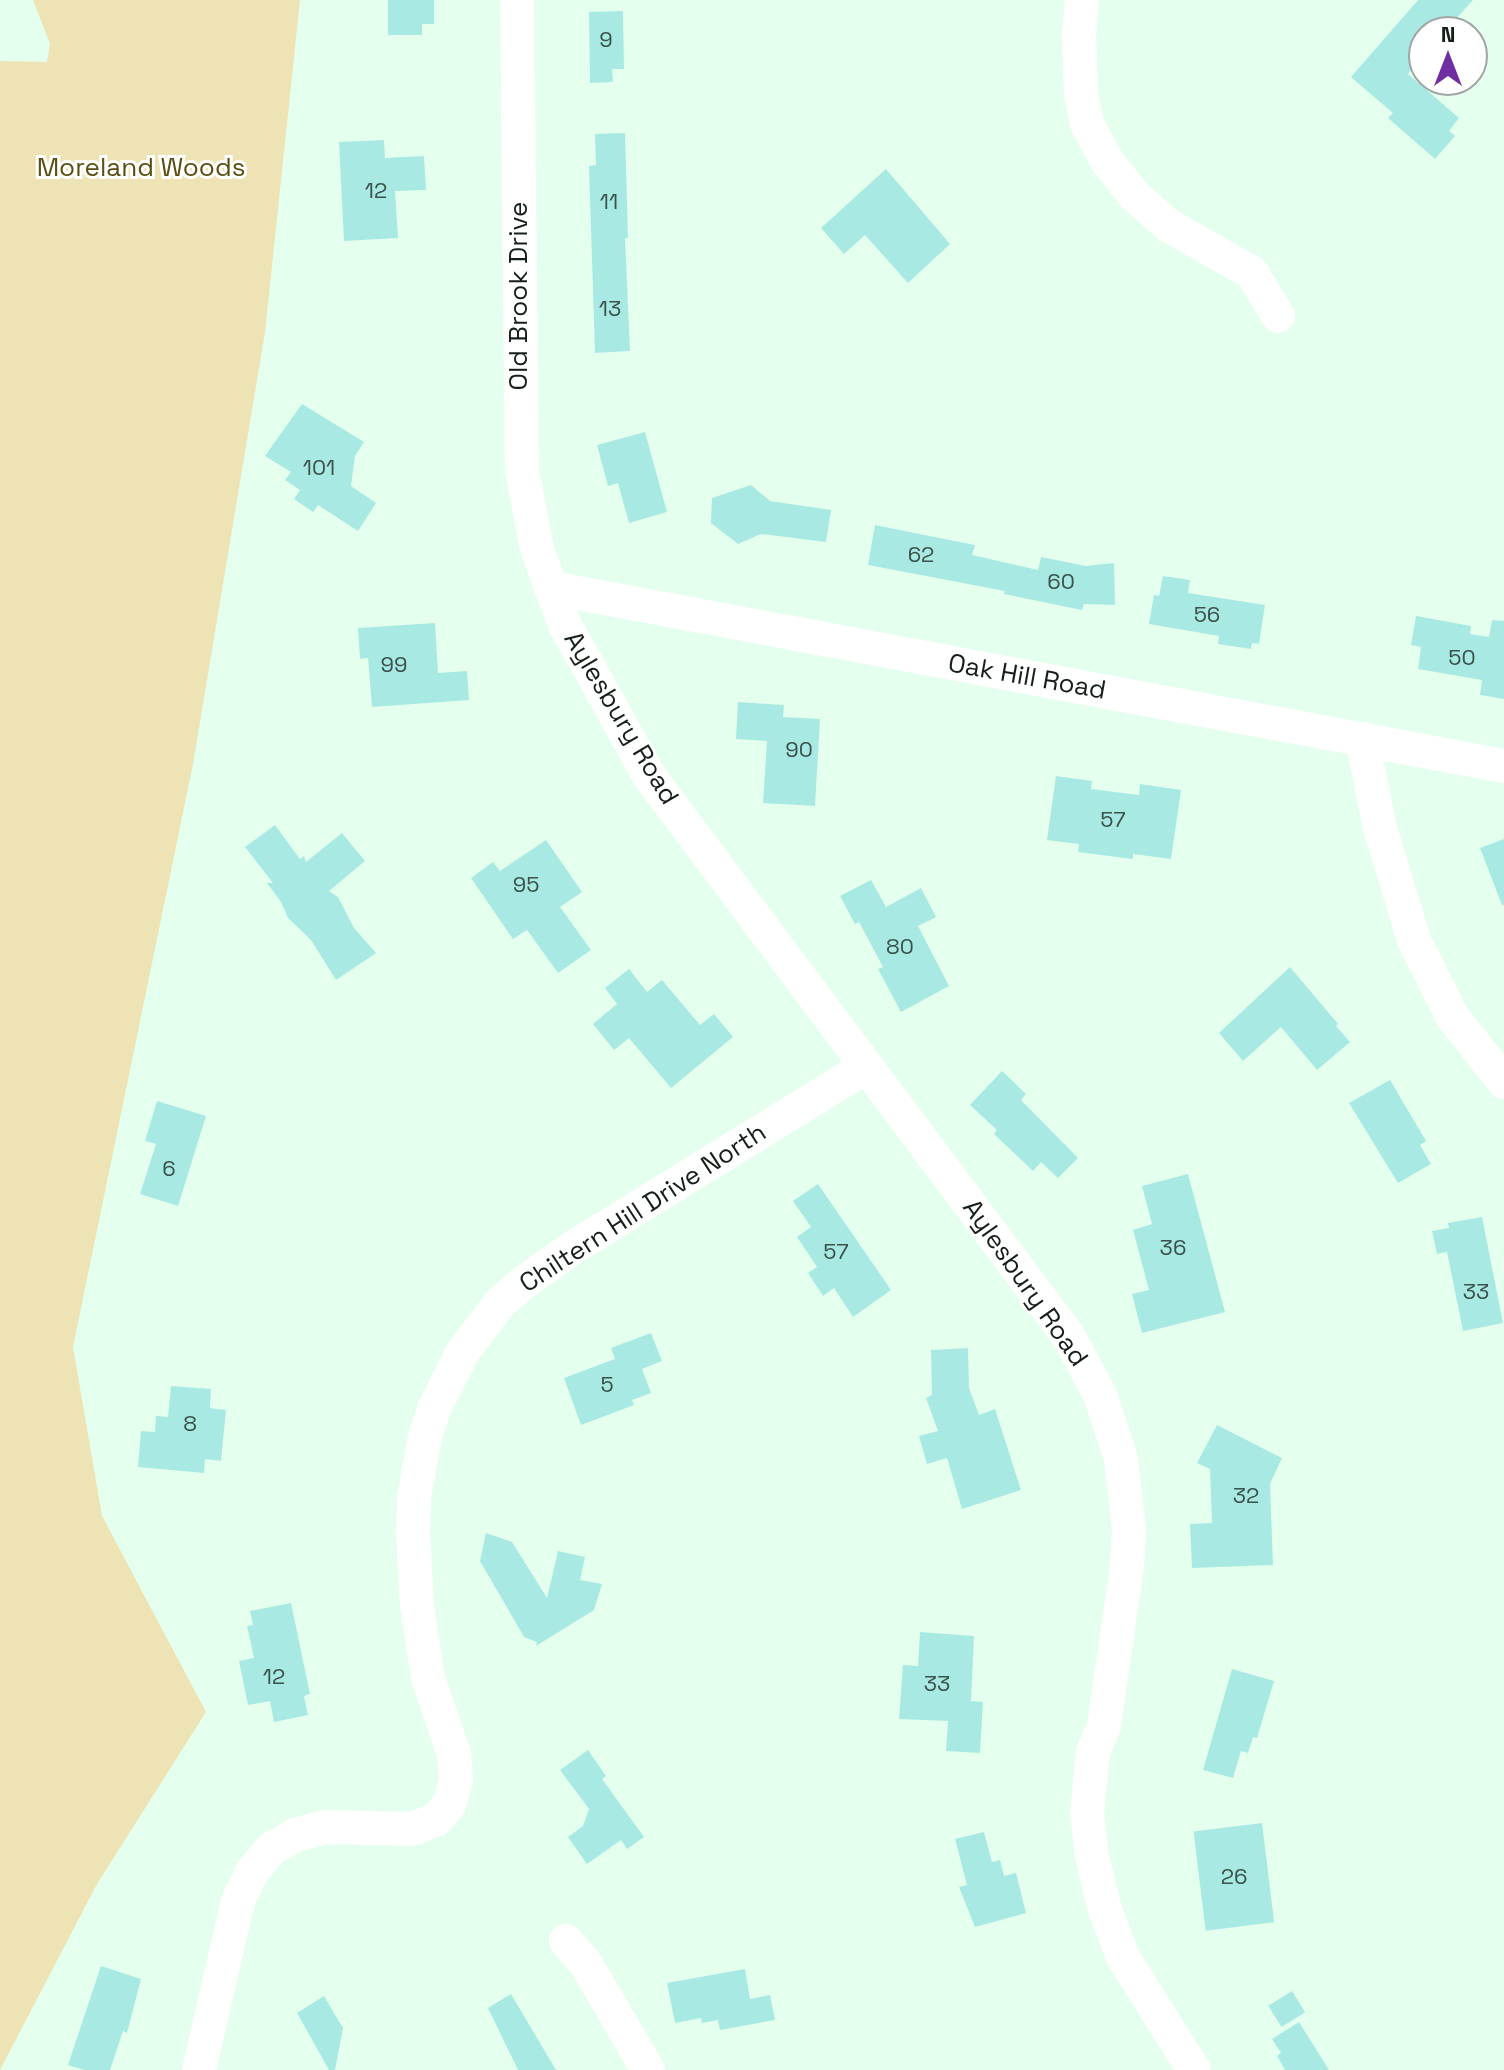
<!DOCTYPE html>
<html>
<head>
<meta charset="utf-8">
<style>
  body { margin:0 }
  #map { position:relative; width:1504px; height:2070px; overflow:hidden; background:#e4ffed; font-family:"Space Grotesk",sans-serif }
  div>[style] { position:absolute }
  .green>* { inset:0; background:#ede3b4 }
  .building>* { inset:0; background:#a8eae3; transform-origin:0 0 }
  .minor>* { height:34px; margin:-17px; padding:0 17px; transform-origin:17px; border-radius:17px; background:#fff }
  span { translate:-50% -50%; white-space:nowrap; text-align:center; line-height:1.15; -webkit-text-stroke:6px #fff; paint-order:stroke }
  .number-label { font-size:22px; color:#3a524b }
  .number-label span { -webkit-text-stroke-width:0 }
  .park-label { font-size:26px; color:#5a4e11 }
  .street-label { font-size:26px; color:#151f18 }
  .north { position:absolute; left:1408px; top:16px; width:80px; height:80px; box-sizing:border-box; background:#fff; border:2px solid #a1a5a3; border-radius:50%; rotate:0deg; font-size:22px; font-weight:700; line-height:32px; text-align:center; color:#151f18 }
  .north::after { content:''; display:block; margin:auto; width:28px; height:36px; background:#6f2da2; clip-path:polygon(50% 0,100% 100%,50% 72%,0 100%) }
</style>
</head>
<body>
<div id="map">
  <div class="green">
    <i style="clip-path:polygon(33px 0,300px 0,265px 332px,193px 764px,73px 1347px,102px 1516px,206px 1712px,97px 1884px,0 2070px,0 61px,47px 62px,50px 44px)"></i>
  </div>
  <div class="building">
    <i style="clip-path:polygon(388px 0,434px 0,434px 24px,422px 24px,422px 35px,388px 35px)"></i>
    <i style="clip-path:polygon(1418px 0,1473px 0,1444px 32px,1424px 32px,1424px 55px,1408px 74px,1459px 118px,1449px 131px,1455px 136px,1435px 159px,1388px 118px,1393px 113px,1351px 77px)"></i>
    <i style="clip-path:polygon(623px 11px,624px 69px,612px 69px,613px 82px,590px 83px,589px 12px)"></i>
    <i style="clip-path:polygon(625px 133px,628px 238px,625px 238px,630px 351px,595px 353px,589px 166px,596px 165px,595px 134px)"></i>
    <i style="clip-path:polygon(384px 140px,385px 158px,424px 156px,426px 190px,395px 191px,398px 238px,344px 241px,339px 142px)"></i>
    <i style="clip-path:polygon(886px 169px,950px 244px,908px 283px,865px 235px,844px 254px,821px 228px)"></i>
    <i style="clip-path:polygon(302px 404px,364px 442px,355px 456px,351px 486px,376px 503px,358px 531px,318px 505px,313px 512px,294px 499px,300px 490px,285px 480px,291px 472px,265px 456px)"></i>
    <i style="clip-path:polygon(645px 432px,667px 512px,629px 523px,618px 483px,608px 486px,597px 445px)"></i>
    <i style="clip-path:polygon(751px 485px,770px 501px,831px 510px,826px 542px,761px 534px,738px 544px,711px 523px,712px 498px)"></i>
    <i style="clip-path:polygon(875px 525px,975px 545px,972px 555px,1038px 570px,1041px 557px,1086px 566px,1114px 563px,1115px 605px,1084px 604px,1082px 610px,1004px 594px,1005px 591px,868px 565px)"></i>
    <i style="clip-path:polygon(1163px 576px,1190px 580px,1188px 593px,1265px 605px,1259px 644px,1252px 643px,1251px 649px,1218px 644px,1219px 636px,1149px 624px,1154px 595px,1159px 596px)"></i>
    <i style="clip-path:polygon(1416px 616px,1471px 626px,1470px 634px,1489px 637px,1492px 620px,1504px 621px,1504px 699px,1480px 695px,1482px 680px,1418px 669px,1421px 647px,1411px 645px)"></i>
    <i style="clip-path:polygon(435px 623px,438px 673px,467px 671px,469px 700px,372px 707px,368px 658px,360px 659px,358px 628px)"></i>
    <i style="clip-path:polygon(738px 702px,784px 705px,783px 717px,820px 719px,815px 806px,763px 803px,767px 741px,736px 739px)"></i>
    <i style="clip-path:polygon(1056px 776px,1092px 781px,1091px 789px,1139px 795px,1140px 784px,1181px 790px,1171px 859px,1133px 854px,1133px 859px,1078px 852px,1079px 844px,1047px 840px)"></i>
    <i style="clip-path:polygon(275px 825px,300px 859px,304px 856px,306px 862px,342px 833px,365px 861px,329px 891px,338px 897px,354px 928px,376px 953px,336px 980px,311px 940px,288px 918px,281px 902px,267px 883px,273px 883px,245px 847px)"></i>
    <i style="clip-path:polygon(1504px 839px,1504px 905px,1502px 905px,1480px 848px)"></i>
    <i style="clip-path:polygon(546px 840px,582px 892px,560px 907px,591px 950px,558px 973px,527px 930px,513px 939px,471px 878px,493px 862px,500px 871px)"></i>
    <i style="clip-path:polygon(871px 880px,886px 907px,921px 888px,936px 917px,918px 926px,949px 986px,901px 1012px,878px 969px,883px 967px,859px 922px,855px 924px,840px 896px)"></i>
    <i style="clip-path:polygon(1290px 967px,1338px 1024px,1336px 1026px,1350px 1042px,1317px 1070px,1281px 1027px,1243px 1061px,1219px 1033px)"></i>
    <i style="clip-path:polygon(629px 969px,647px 992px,662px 980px,700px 1025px,714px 1014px,733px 1037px,671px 1088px,629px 1038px,614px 1050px,593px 1024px,617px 1004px,605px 988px)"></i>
    <i style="clip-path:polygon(1002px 1071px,1026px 1094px,1021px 1100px,1078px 1158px,1058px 1178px,1041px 1162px,1033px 1171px,994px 1134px,997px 1130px,970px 1105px)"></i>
    <i style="clip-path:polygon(1390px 1080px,1426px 1141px,1420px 1145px,1431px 1164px,1398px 1183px,1349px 1103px)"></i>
    <i style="clip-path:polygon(157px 1101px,206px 1116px,178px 1206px,140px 1194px,156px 1144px,145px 1141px)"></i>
    <i style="clip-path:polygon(1188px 1174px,1225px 1312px,1142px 1333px,1132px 1294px,1149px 1290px,1133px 1230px,1152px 1224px,1142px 1186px)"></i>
    <i style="clip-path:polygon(818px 1184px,891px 1290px,853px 1317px,834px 1288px,823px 1296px,808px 1273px,817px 1267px,797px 1237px,811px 1227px,793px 1201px)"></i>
    <i style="clip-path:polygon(1482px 1217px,1503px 1323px,1463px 1331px,1447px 1252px,1437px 1254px,1432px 1231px,1449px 1228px,1448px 1223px)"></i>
    <i style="clip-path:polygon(651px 1333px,662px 1361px,642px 1369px,651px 1393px,632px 1400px,634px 1405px,581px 1425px,564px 1378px,615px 1359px,611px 1348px)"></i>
    <i style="clip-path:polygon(968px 1348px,969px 1388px,979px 1415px,995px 1409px,1021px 1490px,962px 1509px,947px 1458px,927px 1464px,919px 1436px,938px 1431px,926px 1398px,932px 1395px,931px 1350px)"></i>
    <i style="clip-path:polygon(171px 1386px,211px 1389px,210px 1408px,226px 1410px,221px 1461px,205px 1459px,204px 1473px,138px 1467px,141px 1431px,155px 1432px,156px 1416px,168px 1417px)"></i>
    <i style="clip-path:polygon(1217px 1425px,1282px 1458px,1270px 1484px,1273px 1565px,1192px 1568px,1190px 1524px,1212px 1523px,1210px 1469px,1197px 1463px)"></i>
    <i style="clip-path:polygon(486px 1533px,512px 1542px,547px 1598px,558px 1551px,585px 1557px,580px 1580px,602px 1584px,594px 1610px,536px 1646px,537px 1642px,524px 1637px,480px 1561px)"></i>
    <i style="clip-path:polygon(291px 1603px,310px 1694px,304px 1696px,308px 1715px,274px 1722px,270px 1701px,248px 1705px,239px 1661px,254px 1658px,247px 1626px,253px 1625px,250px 1611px)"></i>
    <i style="clip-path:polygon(920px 1632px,974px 1636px,971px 1701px,983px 1702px,980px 1753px,946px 1751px,948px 1721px,899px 1719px,903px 1665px,918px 1666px)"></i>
    <i style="clip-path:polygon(1232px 1669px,1274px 1681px,1257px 1738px,1253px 1737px,1248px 1753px,1241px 1751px,1233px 1778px,1203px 1770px)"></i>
    <i style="clip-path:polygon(588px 1750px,606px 1776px,602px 1779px,644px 1837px,627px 1849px,621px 1840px,587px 1864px,568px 1837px,583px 1826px,589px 1809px,560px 1770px)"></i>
    <i style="left:1262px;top:1823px;width:100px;height:69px;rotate:83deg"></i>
    <i style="clip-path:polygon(984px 1832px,992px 1862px,1000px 1860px,1004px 1876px,1016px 1873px,1026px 1913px,975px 1927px,959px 1887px,967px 1885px,955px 1839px)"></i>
    <i style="clip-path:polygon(101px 1966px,141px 1979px,127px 2033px,123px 2031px,110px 2070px,84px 2070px,68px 2065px)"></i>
    <i style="clip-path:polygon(745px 1969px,750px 1999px,770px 1995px,775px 2020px,720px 2030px,718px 2020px,702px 2023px,701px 2018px,675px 2023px,667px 1983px)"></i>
    <i style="left:1292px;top:1991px;width:25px;height:28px;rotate:58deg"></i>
    <i style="clip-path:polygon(511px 1994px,556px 2070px,518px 2070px,488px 2008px)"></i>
    <i style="clip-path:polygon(324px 1996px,343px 2028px,335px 2070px,329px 2070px,297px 2013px)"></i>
    <i style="clip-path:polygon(1299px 2022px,1329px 2070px,1285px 2070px,1277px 2056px,1281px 2053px,1272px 2039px)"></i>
  </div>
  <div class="minor">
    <i style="left:517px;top:0;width:471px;rotate:89.4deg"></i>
    <i style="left:522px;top:471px;width:79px;rotate:79.1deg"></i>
    <i style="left:537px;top:549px;width:81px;rotate:69.8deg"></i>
    <i style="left:565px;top:625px;width:174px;rotate:60.8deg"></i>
    <i style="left:650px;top:777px;width:699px;rotate:53.2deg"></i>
    <i style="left:1069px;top:1337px;width:66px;rotate:61.9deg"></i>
    <i style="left:1100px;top:1395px;width:67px;rotate:71.8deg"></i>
    <i style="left:1121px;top:1459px;width:70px;rotate:83.5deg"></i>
    <i style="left:1129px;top:1529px;width:37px;rotate:93deg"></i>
    <i style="left:1127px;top:1566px;width:162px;rotate:98.2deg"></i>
    <i style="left:1104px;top:1726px;width:28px;rotate:113deg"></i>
    <i style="left:1093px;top:1752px;width:61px;rotate:95.6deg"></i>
    <i style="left:1087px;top:1813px;width:44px;rotate:83.5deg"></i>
    <i style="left:1092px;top:1857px;width:55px;rotate:76.2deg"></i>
    <i style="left:1105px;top:1910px;width:50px;rotate:69deg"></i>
    <i style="left:1123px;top:1957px;width:133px;rotate:57.9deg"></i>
    <i style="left:1082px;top:0;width:33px;rotate:95deg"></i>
    <i style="left:1079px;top:33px;width:62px;rotate:88.2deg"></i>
    <i style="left:1081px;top:95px;width:30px;rotate:78deg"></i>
    <i style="left:1087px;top:124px;width:42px;rotate:61.6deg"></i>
    <i style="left:1107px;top:161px;width:45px;rotate:51.3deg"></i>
    <i style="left:1135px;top:196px;width:44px;rotate:41.3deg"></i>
    <i style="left:1168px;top:225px;width:97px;rotate:29.7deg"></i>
    <i style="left:1252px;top:273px;width:50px;rotate:58.8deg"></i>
    <i style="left:551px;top:588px;width:969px;rotate:10.58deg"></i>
    <i style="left:1362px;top:739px;width:91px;rotate:78.6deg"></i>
    <i style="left:1380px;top:828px;width:117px;rotate:73.1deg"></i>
    <i style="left:1414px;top:940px;width:85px;rotate:63.4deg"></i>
    <i style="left:1452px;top:1016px;width:84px;rotate:51.8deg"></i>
    <i style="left:566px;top:1941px;width:30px;rotate:49deg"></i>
    <i style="left:586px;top:1964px;width:123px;rotate:59.7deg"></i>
    <i style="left:199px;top:2070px;width:173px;rotate:-77deg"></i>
    <i style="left:238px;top:1901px;width:32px;rotate:-64deg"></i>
    <i style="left:252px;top:1872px;width:30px;rotate:-50deg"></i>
    <i style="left:271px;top:1849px;width:28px;rotate:-30deg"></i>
    <i style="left:295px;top:1835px;width:31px;rotate:-15deg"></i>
    <i style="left:325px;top:1827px;width:88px;rotate:1.3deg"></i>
    <i style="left:413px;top:1829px;width:26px;rotate:-23deg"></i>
    <i style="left:437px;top:1819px;width:18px;rotate:-49deg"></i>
    <i style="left:449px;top:1805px;width:25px;rotate:-74deg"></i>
    <i style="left:456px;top:1781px;width:27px;rotate:-94deg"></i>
    <i style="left:454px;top:1754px;width:80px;rotate:-108.9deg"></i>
    <i style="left:428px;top:1678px;width:74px;rotate:-98.6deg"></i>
    <i style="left:417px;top:1605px;width:72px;rotate:-93.2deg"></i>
    <i style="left:413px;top:1533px;width:35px;rotate:-88deg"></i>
    <i style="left:414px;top:1498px;width:63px;rotate:-79.9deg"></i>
    <i style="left:425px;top:1436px;width:31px;rotate:-71deg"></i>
    <i style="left:435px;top:1407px;width:60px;rotate:-63.4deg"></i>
    <i style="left:462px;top:1353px;width:63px;rotate:-52.8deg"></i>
    <i style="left:500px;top:1303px;width:30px;rotate:-41deg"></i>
    <i style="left:523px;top:1283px;width:62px;rotate:-35.2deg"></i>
    <i style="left:574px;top:1247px;width:344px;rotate:-31.7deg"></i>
  </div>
  <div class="number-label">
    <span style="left:606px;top:40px">9</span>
    <span style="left:376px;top:191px">12</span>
    <span style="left:609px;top:202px">11</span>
    <span style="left:610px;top:309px">13</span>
    <span style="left:319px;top:468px">101</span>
    <span style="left:921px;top:555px">62</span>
    <span style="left:1061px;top:582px">60</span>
    <span style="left:1207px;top:615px">56</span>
    <span style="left:1462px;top:658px">50</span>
    <span style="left:394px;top:665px">99</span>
    <span style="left:799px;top:750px">90</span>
    <span style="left:1113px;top:820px">57</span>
    <span style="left:526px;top:885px">95</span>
    <span style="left:900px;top:947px">80</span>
    <span style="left:169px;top:1169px">6</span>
    <span style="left:1173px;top:1248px">36</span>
    <span style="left:836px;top:1252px">57</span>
    <span style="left:1476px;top:1292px">33</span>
    <span style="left:607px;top:1385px">5</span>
    <span style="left:190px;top:1424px">8</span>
    <span style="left:1246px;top:1496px">32</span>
    <span style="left:274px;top:1677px">12</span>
    <span style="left:937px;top:1684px">33</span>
    <span style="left:1234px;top:1877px">26</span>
  </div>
  <div class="park-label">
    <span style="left:141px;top:168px">Moreland Woods</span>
  </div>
  <div class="street-label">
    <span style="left:519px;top:296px;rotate:-90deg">Old Brook Drive</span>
    <span style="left:1027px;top:677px;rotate:10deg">Oak Hill Road</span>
    <span style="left:621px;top:718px;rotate:59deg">Aylesbury Road</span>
    <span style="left:643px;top:1208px;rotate:-33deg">Chiltern Hill Drive North</span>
    <span style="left:1025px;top:1283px;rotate:55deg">Aylesbury Road</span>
  </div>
  <div class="north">N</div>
</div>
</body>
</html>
